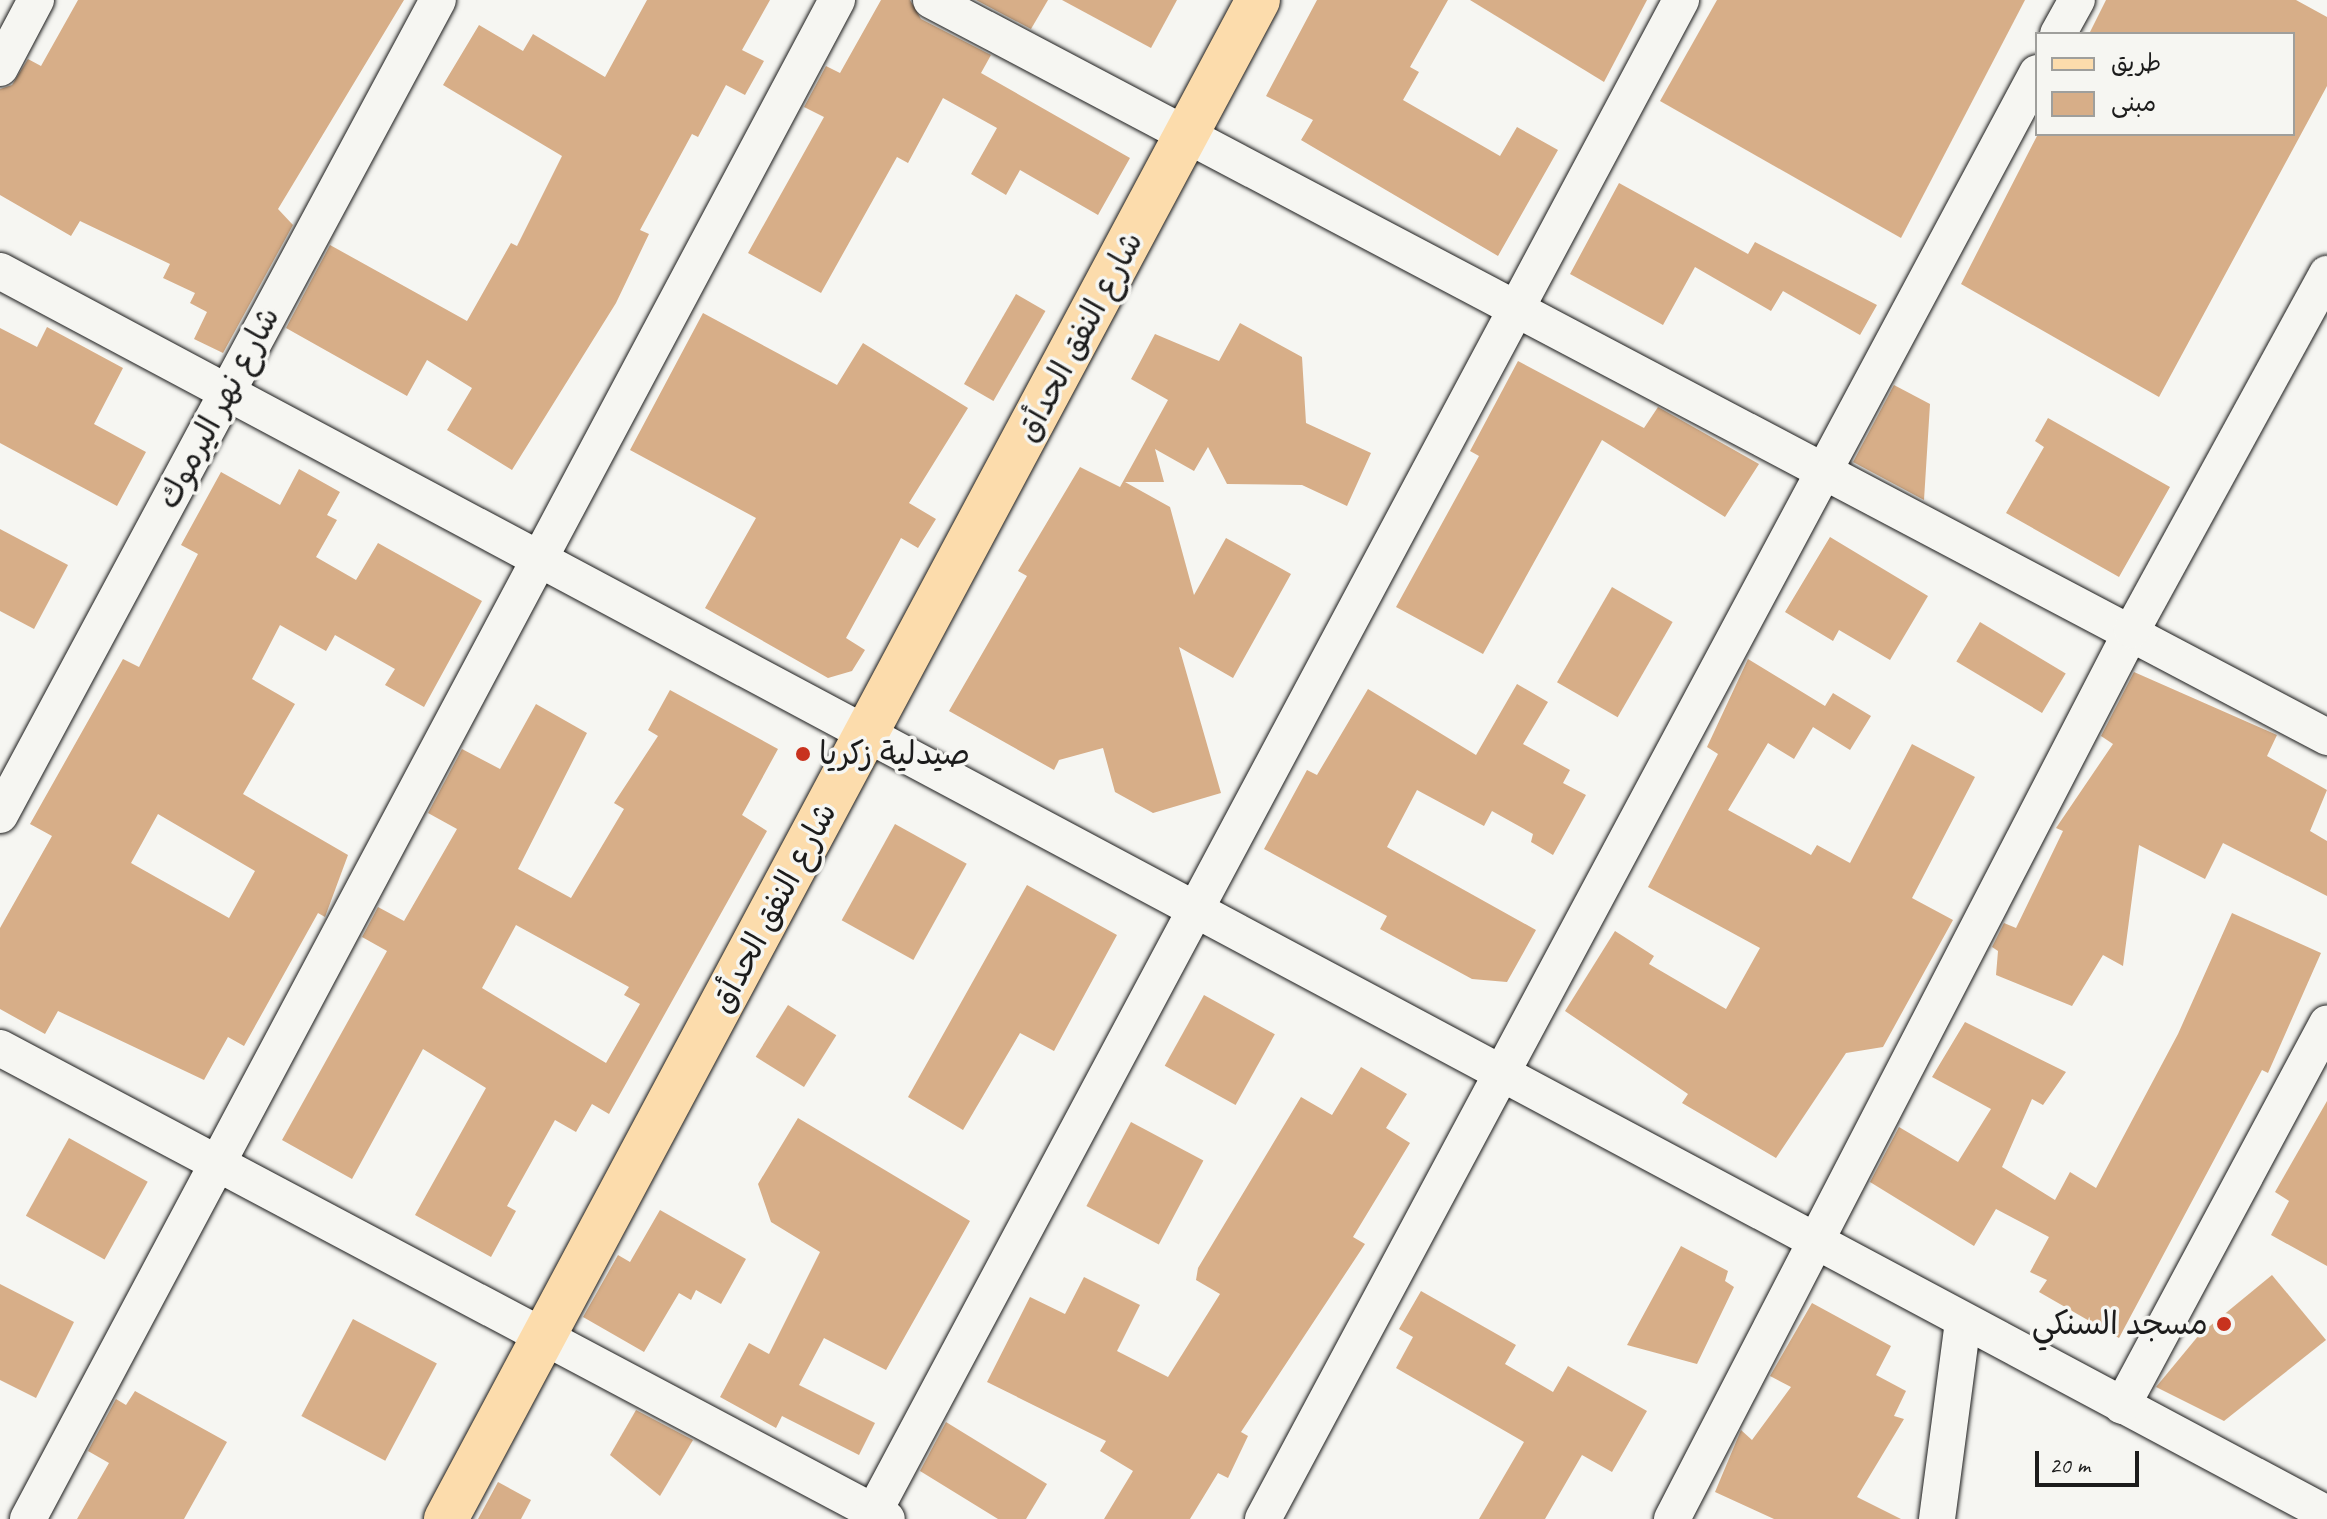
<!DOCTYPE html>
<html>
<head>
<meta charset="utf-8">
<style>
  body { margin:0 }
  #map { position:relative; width:2327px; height:1519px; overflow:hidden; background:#f6f6f2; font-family:Caveat,"Playpen Sans Arabic",sans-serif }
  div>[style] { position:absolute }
  .building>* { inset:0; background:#d7ae88; transform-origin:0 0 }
  .roads { filter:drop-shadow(0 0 2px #1c1c1c) drop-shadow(0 0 2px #1c1c1c) }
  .minor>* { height:36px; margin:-18px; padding:0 18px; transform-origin:18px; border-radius:18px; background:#f6f6f2 }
  .major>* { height:44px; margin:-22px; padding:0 22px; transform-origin:22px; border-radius:22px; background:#fcdcac }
  .dots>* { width:22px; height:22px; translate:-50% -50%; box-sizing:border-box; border:4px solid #f6f6f2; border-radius:50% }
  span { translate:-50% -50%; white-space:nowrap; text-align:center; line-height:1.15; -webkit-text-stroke:7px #f6f6f2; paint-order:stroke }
  .street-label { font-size:32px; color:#1c1c1c }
  .poi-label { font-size:32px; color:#1c1c1c }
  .left { translate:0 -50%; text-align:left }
  .right { translate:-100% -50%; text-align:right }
  .legend { position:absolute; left:2035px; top:32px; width:260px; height:104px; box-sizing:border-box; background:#f6f6f2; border:2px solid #9f9f9c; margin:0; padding:10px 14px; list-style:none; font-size:24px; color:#1c1c1c }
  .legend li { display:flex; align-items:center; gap:16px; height:40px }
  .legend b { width:40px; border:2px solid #9f9f9c }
  .scale { position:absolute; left:2035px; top:1451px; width:104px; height:36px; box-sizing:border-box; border:4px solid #1c1c1c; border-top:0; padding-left:10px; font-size:24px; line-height:28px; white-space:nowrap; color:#1c1c1c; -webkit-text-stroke:6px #f6f6f2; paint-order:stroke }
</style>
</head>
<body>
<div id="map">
  <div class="building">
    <i style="clip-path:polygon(78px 0,404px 0,278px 209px,293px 225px,223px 353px,194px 339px,207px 312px,190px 303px,195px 293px,163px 278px,170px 264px,80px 221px,71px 236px,0 195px,0 89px,12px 85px,28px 59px,41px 66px)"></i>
    <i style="clip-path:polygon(647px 0,770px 0,742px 50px,764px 61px,745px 95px,726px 85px,698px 137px,692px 134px,640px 230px,649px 234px,616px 303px,512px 470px,447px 430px,472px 388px,427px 360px,407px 396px,286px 328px,330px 245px,467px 321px,511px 243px,517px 246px,562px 156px,443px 85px,479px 25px,523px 51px,533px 34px,605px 77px)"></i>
    <i style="clip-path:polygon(881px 0,910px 0,921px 19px,991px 55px,981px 73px,1130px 158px,1098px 215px,1020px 170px,1006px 195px,971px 174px,997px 128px,943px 98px,908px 163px,897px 157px,821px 293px,748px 253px,824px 117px,804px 107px,826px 66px,840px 73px)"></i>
    <i style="clip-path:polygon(976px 0,1048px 0,1031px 29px)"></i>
    <i style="clip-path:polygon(1062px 0,1177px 0,1151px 48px)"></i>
    <i style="clip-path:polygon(1317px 0,1448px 0,1410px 67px,1419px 72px,1403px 100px,1500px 156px,1517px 127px,1558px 150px,1498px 256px,1301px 140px,1313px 120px,1266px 96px)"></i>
    <i style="clip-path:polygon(1470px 0,1647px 0,1604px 82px)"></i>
    <i style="clip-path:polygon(1717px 0,2025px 0,1901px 238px,1660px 101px)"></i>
    <i style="clip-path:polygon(2106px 0,2296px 0,2327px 17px,2327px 86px,2159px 397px,1961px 284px,2038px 134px,2293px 134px,2293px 34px,2089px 34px)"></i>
    <i style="clip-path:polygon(1619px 183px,1748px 254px,1755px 242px,1877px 305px,1860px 335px,1783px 291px,1771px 311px,1695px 267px,1663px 325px,1570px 274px)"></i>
    <i style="left:1016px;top:294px;width:34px;height:104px;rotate:30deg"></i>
    <i style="clip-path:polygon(703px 313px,837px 385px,863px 343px,968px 408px,909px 503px,936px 519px,918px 548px,901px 538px,846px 638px,865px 650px,852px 671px,828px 678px,705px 608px,756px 518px,630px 450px)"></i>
    <i style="clip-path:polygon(1240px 323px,1302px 357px,1306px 423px,1371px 453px,1347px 506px,1302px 485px,1227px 484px,1208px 447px,1194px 471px,1155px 449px,1164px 482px,1125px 482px,1170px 507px,1194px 595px,1226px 538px,1291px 574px,1233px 678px,1179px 647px,1221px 793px,1153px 813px,1115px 792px,1103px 748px,1059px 760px,1054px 770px,949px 711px,1027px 576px,1018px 571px,1080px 467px,1120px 487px,1168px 400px,1131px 379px,1155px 334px,1219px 361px)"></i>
    <i style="clip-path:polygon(47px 327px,123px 368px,94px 424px,146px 452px,117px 506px,0 443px,0 328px,37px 347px)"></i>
    <i style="clip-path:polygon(1518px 361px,1644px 428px,1658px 407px,1759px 464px,1725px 517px,1602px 440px,1483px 654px,1396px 607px,1479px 456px,1470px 451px)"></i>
    <i style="clip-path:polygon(1894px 385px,1930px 404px,1924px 500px,1853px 462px)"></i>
    <i style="clip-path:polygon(2048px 418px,2170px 487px,2119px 577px,2006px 513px,2044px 447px,2035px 441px)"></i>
    <i style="clip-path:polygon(evenodd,299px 469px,340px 492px,327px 515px,337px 520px,316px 557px,356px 580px,378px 543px,482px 601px,424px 707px,385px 685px,395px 669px,335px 635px,326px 651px,280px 625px,252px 679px,295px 704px,243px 794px,348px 855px,325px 917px,318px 913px,244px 1046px,228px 1037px,204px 1080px,58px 1011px,45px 1034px,0 1009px,0 928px,52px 836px,30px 824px,123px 659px,139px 667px,198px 554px,181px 545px,221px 472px,280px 505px,299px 469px,158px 814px,255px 871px,229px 918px,131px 863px,158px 814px)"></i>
    <i style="clip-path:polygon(0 529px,68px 565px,34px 629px,0 611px)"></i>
    <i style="clip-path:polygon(1830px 537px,1928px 596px,1890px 660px,1839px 630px,1833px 641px,1785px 612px)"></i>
    <i style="left:1612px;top:587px;width:70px;height:110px;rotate:30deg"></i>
    <i style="left:1980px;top:622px;width:100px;height:46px;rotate:31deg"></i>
    <i style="clip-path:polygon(1748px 659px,1825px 706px,1833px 693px,1871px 716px,1850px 750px,1813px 727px,1794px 759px,1768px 743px,1728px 810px,1811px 855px,1817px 845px,1850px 863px,1912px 744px,1975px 777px,1912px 898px,1953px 920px,1883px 1047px,1846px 1053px,1776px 1158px,1682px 1103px,1688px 1094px,1565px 1011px,1615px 931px,1654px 956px,1649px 964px,1726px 1009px,1760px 948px,1648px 887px,1718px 754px,1707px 747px)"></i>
    <i style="clip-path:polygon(2134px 672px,2277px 735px,2267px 756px,2327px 790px,2310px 831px,2327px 841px,2327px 896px,2223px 843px,2205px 879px,2139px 845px,2123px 966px,2103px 955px,2072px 1006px,1996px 975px,1998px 951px,1992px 947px,2004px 923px,2016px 928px,2063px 831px,2056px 828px,2113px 744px,2101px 736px)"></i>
    <i style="clip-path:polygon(1517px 684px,1548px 702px,1523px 744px,1570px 770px,1563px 783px,1586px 795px,1553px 855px,1531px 842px,1533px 834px,1492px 811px,1484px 826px,1417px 790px,1387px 847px,1536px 930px,1507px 982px,1472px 979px,1380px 929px,1387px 916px,1264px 849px,1307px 770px,1317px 775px,1368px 689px,1476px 755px)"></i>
    <i style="clip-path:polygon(evenodd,670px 690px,778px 749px,742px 815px,767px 831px,609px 1114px,592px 1104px,576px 1132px,555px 1120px,507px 1206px,516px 1211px,491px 1257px,415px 1215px,486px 1088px,423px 1049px,352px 1179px,282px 1140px,387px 951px,362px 937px,378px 907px,404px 921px,457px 829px,428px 813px,462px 749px,500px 769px,536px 704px,587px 733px,518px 869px,571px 898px,624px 809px,614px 803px,658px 736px,648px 730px,670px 690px,516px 925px,629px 987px,624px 995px,640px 1004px,606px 1063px,482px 988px,516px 925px)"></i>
    <i style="left:895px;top:824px;width:82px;height:110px;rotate:29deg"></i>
    <i style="clip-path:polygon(1027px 885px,1117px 935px,1054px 1051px,1020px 1033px,963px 1130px,908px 1097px)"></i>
    <i style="clip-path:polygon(2232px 913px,2321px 953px,2268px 1073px,2262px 1070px,2119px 1338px,2039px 1292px,2047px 1280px,2030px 1272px,2049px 1237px,1996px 1209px,1974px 1246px,1870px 1182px,1899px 1127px,1958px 1162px,1991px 1109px,1932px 1077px,1965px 1022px,2066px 1072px,2043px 1105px,2032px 1099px,2002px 1167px,2055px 1200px,2070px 1172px,2096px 1188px,2178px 1034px)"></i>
    <i style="left:1204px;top:995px;width:81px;height:81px;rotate:29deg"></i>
    <i style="left:788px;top:1005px;width:57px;height:61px;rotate:32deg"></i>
    <i style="clip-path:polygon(1361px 1067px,1407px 1094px,1386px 1128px,1410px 1143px,1353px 1237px,1365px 1244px,1241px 1432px,1248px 1436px,1228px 1478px,1218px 1473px,1190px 1519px,1104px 1519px,1133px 1471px,1100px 1451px,1106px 1441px,987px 1382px,1030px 1297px,1065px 1314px,1084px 1277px,1140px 1305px,1117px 1351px,1168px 1377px,1220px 1294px,1196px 1280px,1198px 1268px,1301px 1097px,1332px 1115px)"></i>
    <i style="clip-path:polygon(2327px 1101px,2327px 1266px,2271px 1235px,2289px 1201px,2275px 1192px)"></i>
    <i style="clip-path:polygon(798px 1118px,970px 1221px,886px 1370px,824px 1338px,799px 1385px,875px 1423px,859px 1455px,782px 1416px,776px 1428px,720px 1397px,749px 1343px,769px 1354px,820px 1252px,771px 1222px,758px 1184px)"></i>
    <i style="left:1131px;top:1122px;width:82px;height:95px;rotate:28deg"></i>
    <i style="left:69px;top:1138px;width:90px;height:89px;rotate:29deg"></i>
    <i style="clip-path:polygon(660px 1210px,746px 1259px,721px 1304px,696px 1290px,691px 1300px,679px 1293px,644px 1352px,583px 1317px,618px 1255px,630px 1262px)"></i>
    <i style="clip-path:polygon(1681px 1246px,1728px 1271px,1725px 1281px,1734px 1287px,1697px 1364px,1627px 1345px)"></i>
    <i style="clip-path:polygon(2272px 1275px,2326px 1340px,2224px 1421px,2156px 1387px,2199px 1335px)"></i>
    <i style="clip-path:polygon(0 1284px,74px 1322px,36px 1398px,0 1380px)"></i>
    <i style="clip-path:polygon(1421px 1291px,1516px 1345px,1505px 1364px,1553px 1392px,1568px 1366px,1647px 1411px,1612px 1472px,1582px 1455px,1545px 1519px,1479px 1519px,1524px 1442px,1396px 1368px,1413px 1337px,1399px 1329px)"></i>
    <i style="clip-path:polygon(1812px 1303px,1891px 1346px,1876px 1375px,1906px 1391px,1894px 1416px,1904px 1419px,1857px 1497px,1901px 1519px,1774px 1519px,1715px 1492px,1741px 1430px,1752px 1440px,1791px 1387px,1770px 1376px)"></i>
    <i style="left:353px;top:1319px;width:95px;height:110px;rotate:28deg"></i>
    <i style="clip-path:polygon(135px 1391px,227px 1442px,184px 1519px,77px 1519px,109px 1463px,88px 1451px,116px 1399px,126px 1405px)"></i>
    <i style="clip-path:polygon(636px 1410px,693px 1440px,660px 1496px,610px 1455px)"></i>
    <i style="clip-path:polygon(946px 1422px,1047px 1484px,1026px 1519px,998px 1519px,920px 1471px)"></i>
    <i style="clip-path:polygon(498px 1482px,531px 1500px,521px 1519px,478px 1519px)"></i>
  </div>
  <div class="roads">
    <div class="minor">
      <i style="left:931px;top:0;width:1579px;rotate:27.83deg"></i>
      <i style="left:2058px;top:34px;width:39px;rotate:-61deg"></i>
      <i style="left:0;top:68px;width:77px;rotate:-62.1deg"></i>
      <i style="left:0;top:271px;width:2638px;rotate:28.11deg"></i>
      <i style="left:0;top:815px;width:925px;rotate:-61.75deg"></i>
      <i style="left:0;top:1048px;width:1004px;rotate:27.97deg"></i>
      <i style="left:2122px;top:1406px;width:434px;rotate:-61.8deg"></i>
      <i style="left:28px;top:1519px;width:1721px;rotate:-61.96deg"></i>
      <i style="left:870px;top:1519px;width:1722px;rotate:-61.9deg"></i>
      <i style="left:1263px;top:1519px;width:1640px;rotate:-61.84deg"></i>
      <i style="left:1672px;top:1519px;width:1001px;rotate:-62.64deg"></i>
      <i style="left:2132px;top:630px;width:406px;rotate:-61.3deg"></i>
      <i style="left:1937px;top:1519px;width:199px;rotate:-82.5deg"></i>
    </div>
    <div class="major">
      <i style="left:446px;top:1519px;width:1722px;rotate:-61.87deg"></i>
    </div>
  </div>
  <div class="dots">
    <i style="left:803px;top:754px;background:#c8321e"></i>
    <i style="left:2224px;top:1324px;background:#c8321e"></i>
  </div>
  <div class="street-label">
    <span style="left:1080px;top:337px;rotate:-62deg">شارع النفق الحدأق</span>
    <span style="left:219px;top:408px;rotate:-62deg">شارع نهر اليرموك</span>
    <span style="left:774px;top:908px;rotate:-62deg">شارع النفق الحدأق</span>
  </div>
  <div class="poi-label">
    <span class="left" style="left:819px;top:754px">صيدلية زكريا</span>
    <span class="right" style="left:2208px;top:1324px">مسجد السنكي</span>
  </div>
  <ul class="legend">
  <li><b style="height:10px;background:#fcdcac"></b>طريق</li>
  <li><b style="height:22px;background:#d7ae88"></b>مبنى</li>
  </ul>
  <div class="scale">20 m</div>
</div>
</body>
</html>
